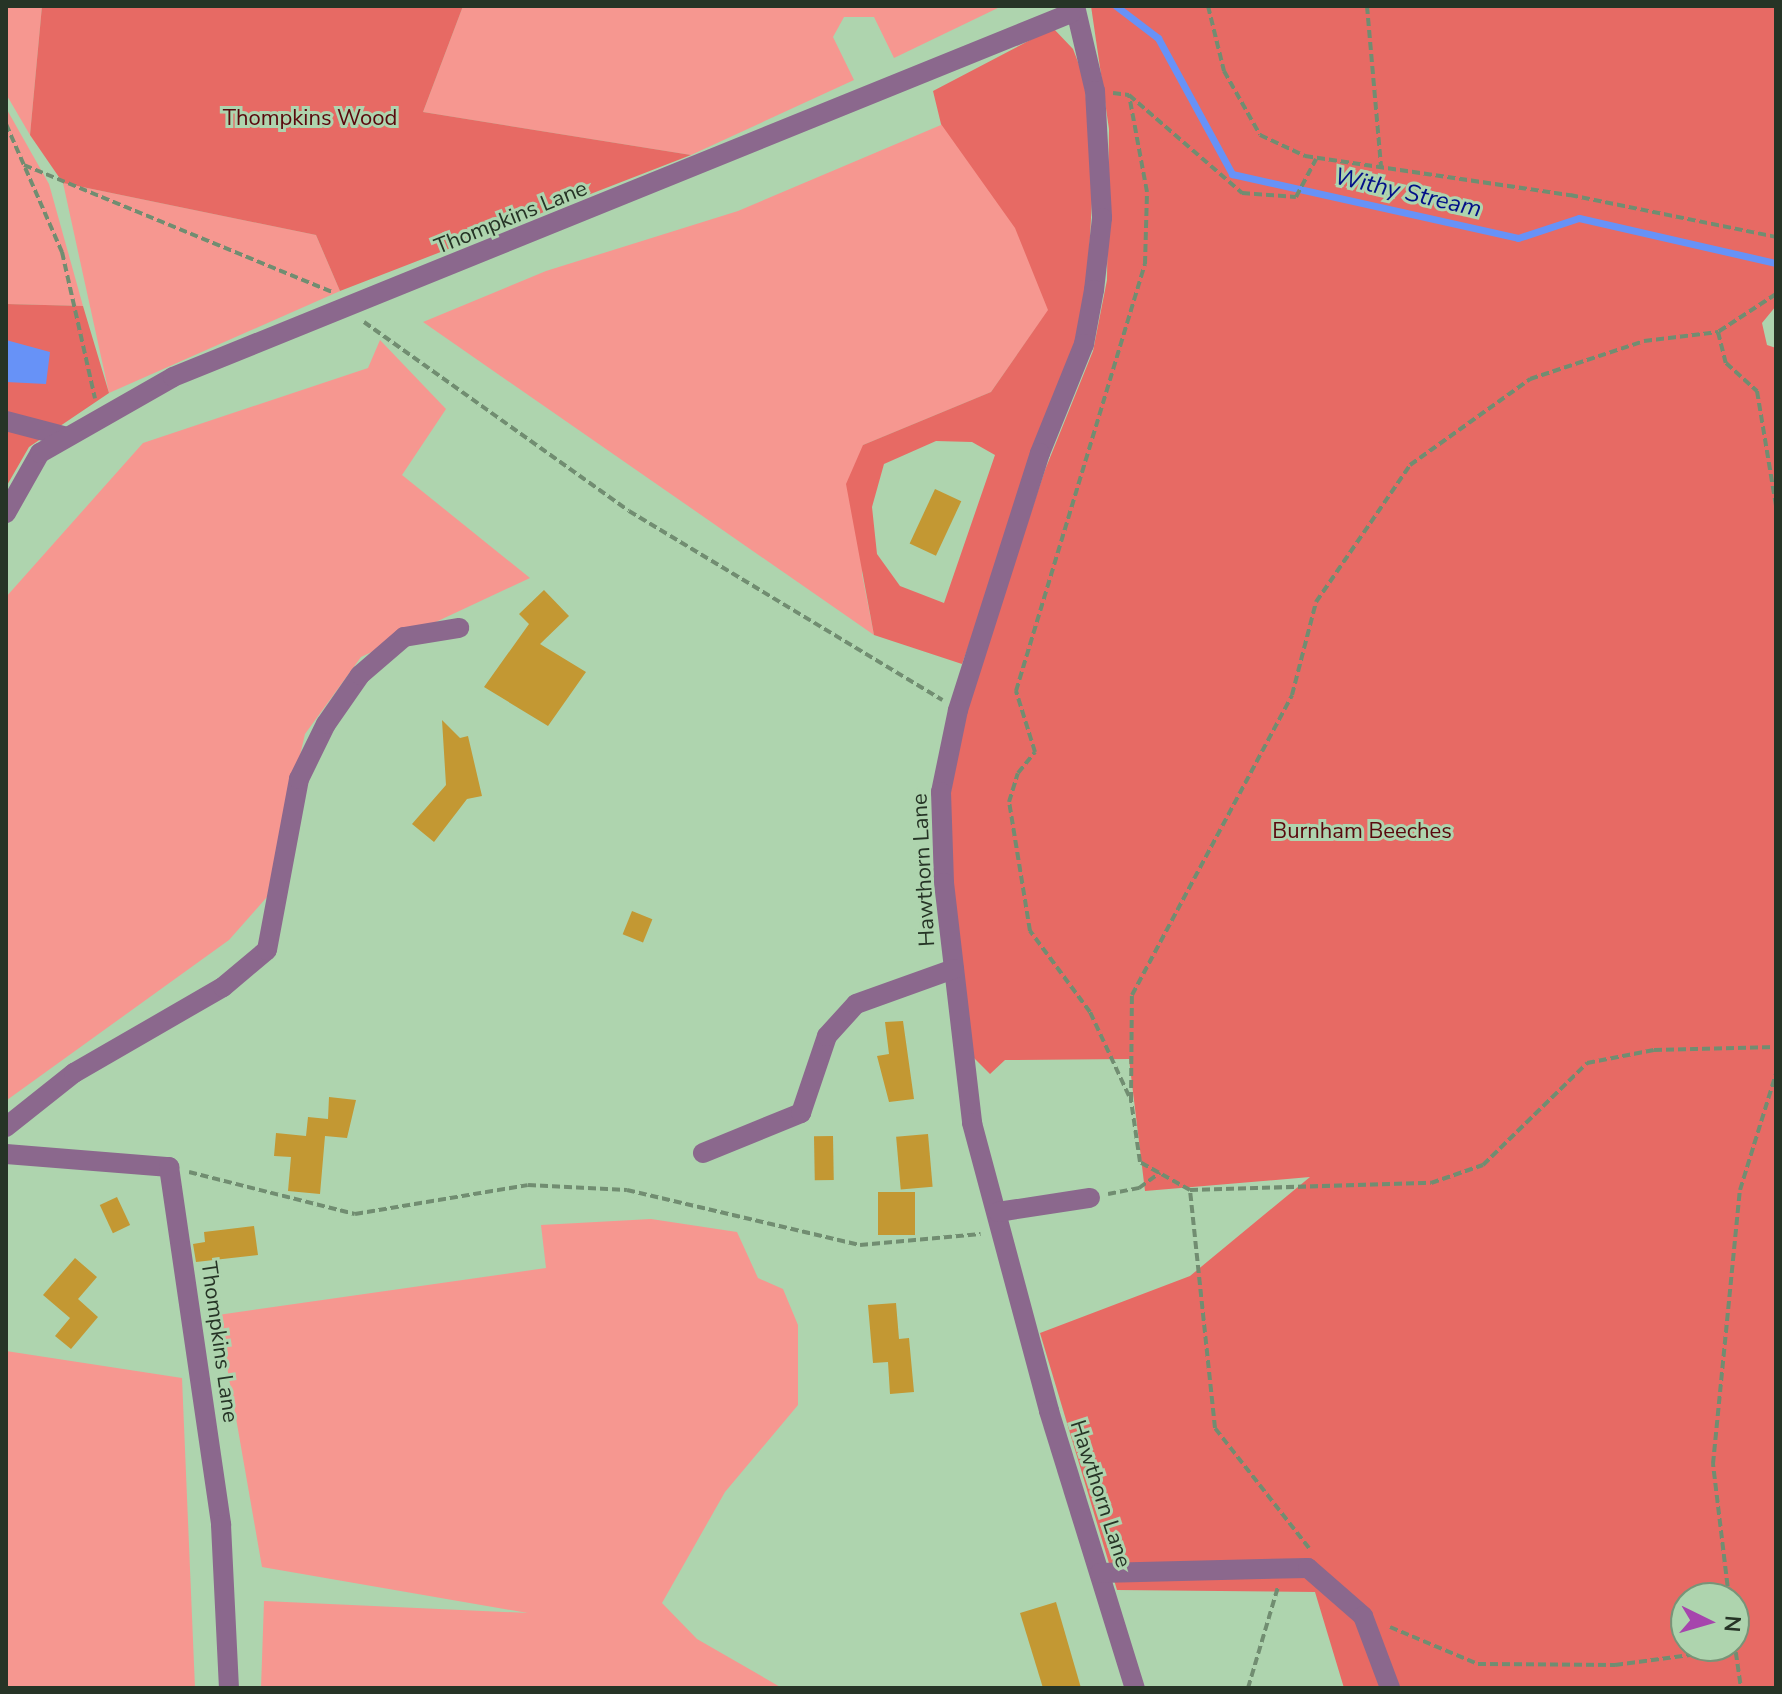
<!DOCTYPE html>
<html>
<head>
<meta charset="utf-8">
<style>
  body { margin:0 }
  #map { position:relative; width:1782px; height:1694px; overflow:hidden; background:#aed4ae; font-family:"Nunito Sans",sans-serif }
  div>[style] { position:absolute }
  .green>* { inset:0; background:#f69790 }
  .forest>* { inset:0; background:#e76a64 }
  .water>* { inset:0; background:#6792f7 }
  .stream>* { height:7px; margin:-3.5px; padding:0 3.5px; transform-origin:3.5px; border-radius:3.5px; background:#6792f7 }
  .building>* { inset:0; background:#c39833; transform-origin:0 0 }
  .path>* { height:4px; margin-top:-2px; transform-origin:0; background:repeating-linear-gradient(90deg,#718d71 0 8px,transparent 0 12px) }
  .minor>* { height:20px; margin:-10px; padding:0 10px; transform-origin:10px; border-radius:10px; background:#8b688d }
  span { translate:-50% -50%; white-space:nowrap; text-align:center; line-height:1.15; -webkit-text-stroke:6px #aed4ae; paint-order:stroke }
  .park-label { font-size:22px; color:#59080d }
  .street-label { font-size:22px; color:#263426 }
  .water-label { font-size:24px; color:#031088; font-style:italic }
  .frame { position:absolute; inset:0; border:8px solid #263426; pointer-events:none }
  .north { position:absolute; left:1670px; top:1582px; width:80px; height:80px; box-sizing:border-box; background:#aed4ae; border:2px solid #789478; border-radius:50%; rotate:95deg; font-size:22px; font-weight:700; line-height:32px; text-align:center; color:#263426 }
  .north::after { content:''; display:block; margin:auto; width:28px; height:36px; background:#a645ad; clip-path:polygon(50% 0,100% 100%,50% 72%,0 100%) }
</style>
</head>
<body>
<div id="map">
  <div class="green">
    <i style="clip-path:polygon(6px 6px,42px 6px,30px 135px,6px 94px)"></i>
    <i style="clip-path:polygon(463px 6px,1002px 6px,894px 58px,874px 17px,844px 17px,833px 37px,854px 80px,691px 155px,423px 112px)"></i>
    <i style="clip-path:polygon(1073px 49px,1087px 295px,1045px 315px,991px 392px,863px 445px,862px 574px,874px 635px,423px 322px,546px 271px,738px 211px,941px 125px,945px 109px)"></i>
    <i style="clip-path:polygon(6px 108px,49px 184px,83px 306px,6px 304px)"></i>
    <i style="clip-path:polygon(63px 183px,316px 235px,340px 291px,109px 393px)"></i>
    <i style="clip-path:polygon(380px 340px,446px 409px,402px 475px,530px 578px,361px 657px,305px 734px,267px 897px,229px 940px,7px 1100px,6px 597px,143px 443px,368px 368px)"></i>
    <i style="clip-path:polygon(651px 1219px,737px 1232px,758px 1278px,783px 1289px,798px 1325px,798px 1405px,725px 1492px,662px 1603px,697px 1639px,782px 1688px,261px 1688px,264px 1601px,528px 1613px,262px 1567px,218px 1315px,546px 1268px,541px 1225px)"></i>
    <i style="clip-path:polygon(6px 1351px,182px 1378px,195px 1688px,6px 1688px)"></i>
  </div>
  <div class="forest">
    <i style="clip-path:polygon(42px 6px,463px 6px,423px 112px,691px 155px,340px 291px,316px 235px,63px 183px,30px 135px)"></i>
    <i style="clip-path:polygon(evenodd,1091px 6px,1776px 6px,1776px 306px,1762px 323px,1767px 345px,1776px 348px,1776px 1688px,1344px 1688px,1315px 1592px,1117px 1590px,1040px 1333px,1190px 1276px,1310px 1177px,1145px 1191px,1129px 1059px,1005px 1060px,990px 1074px,968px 1052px,945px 824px,966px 707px,1045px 470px,1093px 351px,1107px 280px,1109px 129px,1091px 6px,1686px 1598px,1734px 1598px,1734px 1646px,1686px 1646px,1686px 1598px)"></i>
    <i style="clip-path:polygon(evenodd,1053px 28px,1073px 49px,1083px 75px,1094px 161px,1087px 295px,1075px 350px,962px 664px,874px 635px,846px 484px,863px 445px,991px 392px,1048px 310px,1015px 228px,941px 124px,933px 91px,1053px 28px,936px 441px,972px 442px,995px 455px,944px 603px,900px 586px,877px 554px,872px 507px,884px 464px,936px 441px)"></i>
    <i style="clip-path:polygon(6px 304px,83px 306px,109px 393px,29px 447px,6px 487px)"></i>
  </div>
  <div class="water">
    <i style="clip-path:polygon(6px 340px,50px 352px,46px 384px,6px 382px)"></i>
  </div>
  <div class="stream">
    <i style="left:1116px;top:6px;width:53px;rotate:37.3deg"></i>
    <i style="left:1158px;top:38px;width:155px;rotate:61.4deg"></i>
    <i style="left:1232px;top:174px;width:293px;rotate:12.6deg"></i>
    <i style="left:1518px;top:238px;width:64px;rotate:-18.2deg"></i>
    <i style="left:1579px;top:218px;width:202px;rotate:12.9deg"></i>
  </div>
  <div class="building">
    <i style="left:935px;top:489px;width:29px;height:60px;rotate:25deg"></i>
    <i style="clip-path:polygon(544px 590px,569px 616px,540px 644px,586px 672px,548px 726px,484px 687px,529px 624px,519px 614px)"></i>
    <i style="clip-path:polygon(442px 720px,460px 738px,468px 736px,482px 796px,467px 799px,434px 842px,412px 824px,446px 785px)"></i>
    <i style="left:632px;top:911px;width:22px;height:25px;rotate:22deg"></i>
    <i style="clip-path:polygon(903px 1021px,914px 1099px,889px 1102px,877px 1056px,889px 1054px,885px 1022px)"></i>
    <i style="clip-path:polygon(329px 1097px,356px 1100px,347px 1138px,325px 1136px,320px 1194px,288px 1191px,291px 1157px,274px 1156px,276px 1133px,306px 1136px,308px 1117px,328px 1119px)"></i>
    <i style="left:928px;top:1134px;width:53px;height:32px;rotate:85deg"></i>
    <i style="left:833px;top:1136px;width:44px;height:19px;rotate:89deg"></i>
    <i style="left:915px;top:1192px;width:43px;height:37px;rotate:90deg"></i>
    <i style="left:117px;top:1197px;width:31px;height:19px;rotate:65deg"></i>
    <i style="clip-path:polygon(254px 1226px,258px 1255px,196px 1262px,193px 1244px,205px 1242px,204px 1232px)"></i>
    <i style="clip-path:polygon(75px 1258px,97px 1277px,78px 1299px,98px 1317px,71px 1349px,55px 1336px,70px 1318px,43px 1295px)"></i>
    <i style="clip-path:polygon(896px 1303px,899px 1339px,909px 1338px,914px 1392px,890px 1394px,888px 1362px,873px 1363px,868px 1305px)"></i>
    <i style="clip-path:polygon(1056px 1602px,1081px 1688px,1043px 1688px,1020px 1613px)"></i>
  </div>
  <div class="path">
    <i style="left:1208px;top:6px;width:67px;rotate:76.2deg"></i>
    <i style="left:1224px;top:71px;width:73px;rotate:60.6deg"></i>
    <i style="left:1260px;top:135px;width:50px;rotate:25deg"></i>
    <i style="left:1305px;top:156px;width:268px;rotate:8.4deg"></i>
    <i style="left:1570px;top:195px;width:210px;rotate:11.5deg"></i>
    <i style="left:1367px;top:6px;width:162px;rotate:85deg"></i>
    <i style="left:1113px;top:93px;width:16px;rotate:7deg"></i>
    <i style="left:1129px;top:95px;width:150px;rotate:40.9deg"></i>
    <i style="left:1242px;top:193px;width:54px;rotate:4.2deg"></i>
    <i style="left:1296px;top:197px;width:43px;rotate:-62.2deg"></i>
    <i style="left:6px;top:124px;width:140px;rotate:66.4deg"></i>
    <i style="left:62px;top:252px;width:150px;rotate:77.3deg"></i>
    <i style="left:24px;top:165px;width:333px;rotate:22.4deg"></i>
    <i style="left:1776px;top:294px;width:69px;rotate:146.8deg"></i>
    <i style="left:1718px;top:332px;width:32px;rotate:76deg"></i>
    <i style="left:1726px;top:363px;width:42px;rotate:42.1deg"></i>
    <i style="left:1757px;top:391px;width:117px;rotate:80.6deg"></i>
    <i style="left:364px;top:322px;width:325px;rotate:35.5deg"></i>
    <i style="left:629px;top:511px;width:366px;rotate:31.1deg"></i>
    <i style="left:1129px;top:1096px;width:93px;rotate:-114.9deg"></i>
    <i style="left:1090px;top:1012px;width:101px;rotate:-126.5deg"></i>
    <i style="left:1030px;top:931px;width:131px;rotate:-99.2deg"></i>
    <i style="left:1009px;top:802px;width:30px;rotate:-73deg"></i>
    <i style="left:1018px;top:773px;width:27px;rotate:-51deg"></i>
    <i style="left:1035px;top:752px;width:64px;rotate:-107.3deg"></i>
    <i style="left:1016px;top:691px;width:446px;rotate:-73.2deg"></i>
    <i style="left:1145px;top:264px;width:72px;rotate:-88.4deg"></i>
    <i style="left:1147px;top:192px;width:99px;rotate:-100.5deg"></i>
    <i style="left:189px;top:1172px;width:171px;rotate:14.2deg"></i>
    <i style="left:355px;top:1214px;width:175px;rotate:-9.5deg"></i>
    <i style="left:528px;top:1185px;width:99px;rotate:2.9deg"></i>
    <i style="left:627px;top:1190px;width:239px;rotate:13.3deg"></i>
    <i style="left:860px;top:1245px;width:121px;rotate:-5.2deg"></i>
    <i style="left:1190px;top:1190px;width:241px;rotate:-1.7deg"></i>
    <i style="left:1431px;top:1183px;width:55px;rotate:-19.1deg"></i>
    <i style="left:1483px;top:1165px;width:146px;rotate:-44.4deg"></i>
    <i style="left:1587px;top:1063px;width:68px;rotate:-11deg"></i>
    <i style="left:1654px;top:1050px;width:122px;rotate:-1.4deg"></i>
    <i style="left:1108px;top:1194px;width:32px;rotate:-11deg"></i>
    <i style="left:1139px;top:1188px;width:26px;rotate:-36deg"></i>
    <i style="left:1309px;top:1548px;width:152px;rotate:-128.1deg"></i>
    <i style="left:1215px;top:1428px;width:239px;rotate:-96deg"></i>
    <i style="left:1190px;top:1190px;width:57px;rotate:-150.8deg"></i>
    <i style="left:1140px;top:1162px;width:63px;rotate:-98.3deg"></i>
    <i style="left:1131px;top:1100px;width:105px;rotate:-89.5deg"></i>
    <i style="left:1132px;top:995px;width:340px;rotate:-61.9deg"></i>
    <i style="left:1292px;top:695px;width:96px;rotate:-75.5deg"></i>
    <i style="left:1316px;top:602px;width:166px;rotate:-55.5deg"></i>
    <i style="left:1410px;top:465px;width:148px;rotate:-35.6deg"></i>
    <i style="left:1530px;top:379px;width:120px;rotate:-18.4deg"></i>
    <i style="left:1644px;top:341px;width:75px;rotate:-6.9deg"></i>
    <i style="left:1729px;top:1598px;width:135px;rotate:-96.8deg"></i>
    <i style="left:1713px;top:1464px;width:275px;rotate:-84.4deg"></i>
    <i style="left:1740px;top:1190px;width:121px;rotate:-72.8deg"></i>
    <i style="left:1390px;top:1627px;width:95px;rotate:22.8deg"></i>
    <i style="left:1478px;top:1664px;width:137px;rotate:0.4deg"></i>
    <i style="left:1615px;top:1665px;width:121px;rotate:-7.6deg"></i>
    <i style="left:1734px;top:1640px;width:49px;rotate:81.7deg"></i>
    <i style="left:1248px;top:1688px;width:105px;rotate:-73.5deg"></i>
  </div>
  <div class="minor">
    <i style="left:1075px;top:6px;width:87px;rotate:76.8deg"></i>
    <i style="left:1095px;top:91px;width:127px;rotate:86.8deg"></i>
    <i style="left:1102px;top:218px;width:72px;rotate:96.3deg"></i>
    <i style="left:1094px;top:290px;width:55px;rotate:100.5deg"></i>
    <i style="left:1084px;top:344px;width:118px;rotate:112deg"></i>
    <i style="left:1040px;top:453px;width:270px;rotate:107.7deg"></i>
    <i style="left:958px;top:710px;width:84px;rotate:101.7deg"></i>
    <i style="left:941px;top:792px;width:91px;rotate:88.1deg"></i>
    <i style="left:944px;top:883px;width:242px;rotate:83.3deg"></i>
    <i style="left:972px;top:1123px;width:298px;rotate:75deg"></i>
    <i style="left:1049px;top:1411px;width:290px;rotate:72.8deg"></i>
    <i style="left:6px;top:421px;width:63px;rotate:14.7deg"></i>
    <i style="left:6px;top:513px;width:69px;rotate:-60.5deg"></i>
    <i style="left:40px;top:453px;width:153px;rotate:-29.7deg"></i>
    <i style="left:173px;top:377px;width:969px;rotate:-22.06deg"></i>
    <i style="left:6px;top:1127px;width:87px;rotate:-38.5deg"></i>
    <i style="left:74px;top:1073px;width:172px;rotate:-30deg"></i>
    <i style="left:223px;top:987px;width:57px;rotate:-40.1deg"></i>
    <i style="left:267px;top:950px;width:174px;rotate:-79.4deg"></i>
    <i style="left:299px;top:779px;width:61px;rotate:-63.9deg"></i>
    <i style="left:326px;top:724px;width:60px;rotate:-55.2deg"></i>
    <i style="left:360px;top:675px;width:58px;rotate:-40.8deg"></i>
    <i style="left:404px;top:637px;width:56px;rotate:-9.3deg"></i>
    <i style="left:703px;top:1153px;width:106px;rotate:-22.2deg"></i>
    <i style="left:801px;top:1113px;width:81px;rotate:-71.3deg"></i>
    <i style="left:827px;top:1036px;width:43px;rotate:-47.8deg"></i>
    <i style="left:856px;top:1004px;width:104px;rotate:-19.7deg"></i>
    <i style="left:6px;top:1154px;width:164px;rotate:4.6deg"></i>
    <i style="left:169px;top:1167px;width:362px;rotate:81.7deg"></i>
    <i style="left:221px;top:1525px;width:163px;rotate:87.2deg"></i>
    <i style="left:998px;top:1212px;width:93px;rotate:-8.7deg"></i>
    <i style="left:1100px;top:1573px;width:208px;rotate:-1.4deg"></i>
    <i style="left:1308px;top:1568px;width:73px;rotate:41.1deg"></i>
    <i style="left:1363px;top:1616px;width:77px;rotate:69.4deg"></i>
  </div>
  <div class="park-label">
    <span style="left:310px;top:119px">Thompkins Wood</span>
    <span style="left:1362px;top:832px">Burnham Beeches</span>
  </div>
  <div class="street-label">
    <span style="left:511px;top:218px;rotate:-22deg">Thompkins Lane</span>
    <span style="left:924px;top:870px;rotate:-93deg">Hawthorn Lane</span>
    <span style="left:219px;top:1342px;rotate:82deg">Thompkins Lane</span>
    <span style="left:1100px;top:1494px;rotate:72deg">Hawthorn Lane</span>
  </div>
  <div class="water-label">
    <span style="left:1408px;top:193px;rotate:13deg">Withy Stream</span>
  </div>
  <div class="frame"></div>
  <div class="north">N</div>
</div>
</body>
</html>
